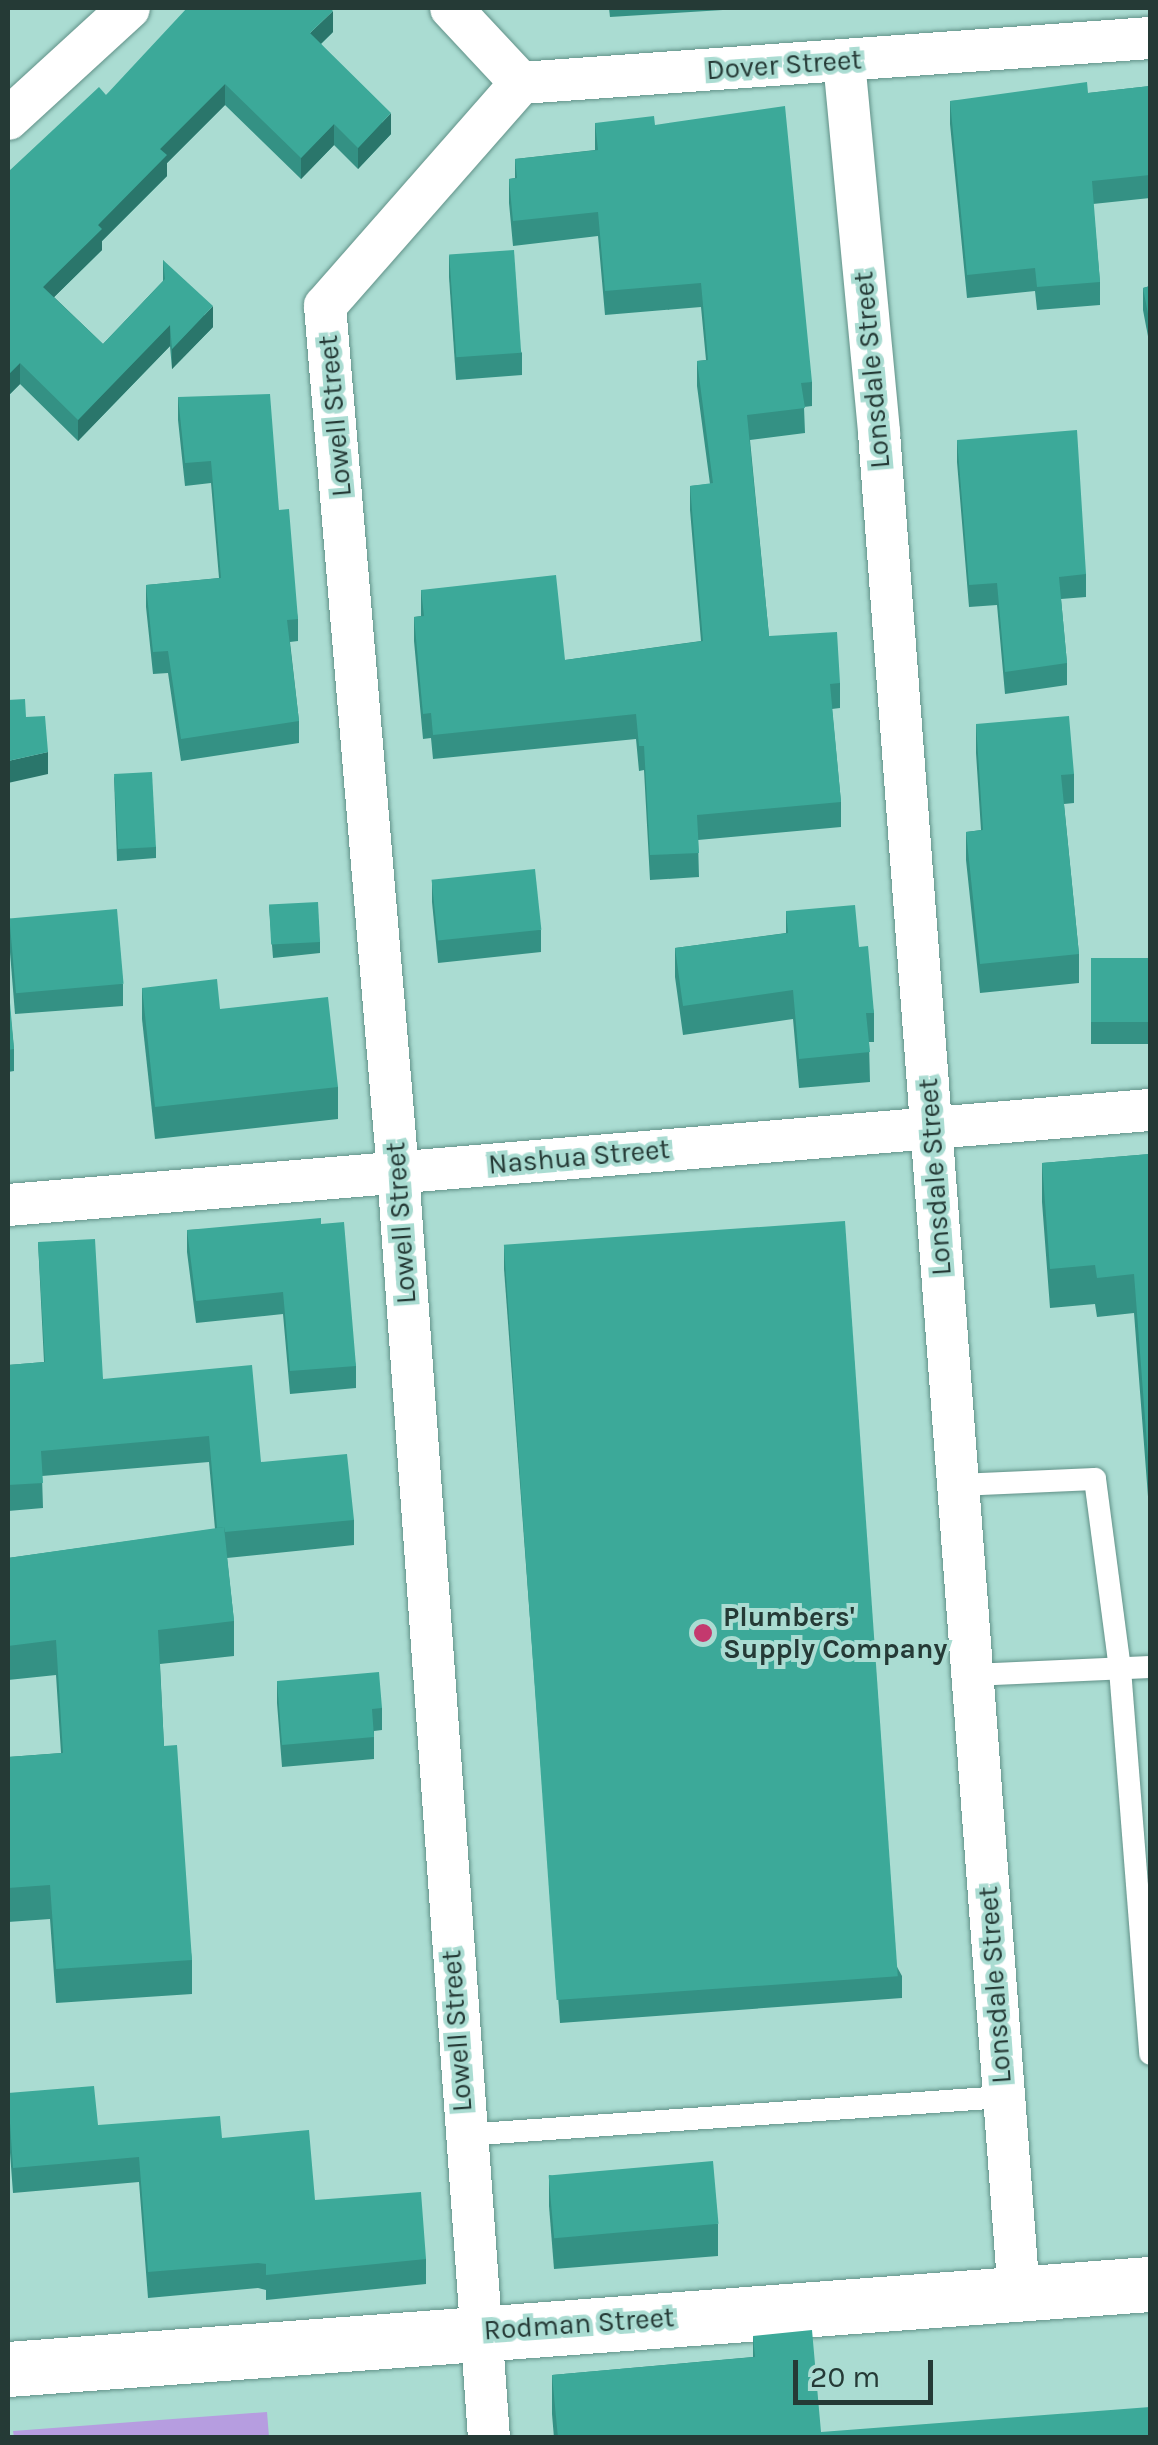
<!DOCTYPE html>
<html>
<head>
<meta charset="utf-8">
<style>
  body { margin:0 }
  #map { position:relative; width:1158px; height:2445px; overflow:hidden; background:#aadcd2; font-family:Karla,sans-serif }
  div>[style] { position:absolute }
  .green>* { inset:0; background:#b69de0 }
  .roads { filter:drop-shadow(0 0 2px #619188) drop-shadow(0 0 2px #619188) }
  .service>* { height:22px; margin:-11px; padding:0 11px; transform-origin:11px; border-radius:11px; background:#fff }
  .minor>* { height:42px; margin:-21px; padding:0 21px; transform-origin:21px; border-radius:21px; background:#fff }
  .secondary>* { height:55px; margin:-27.5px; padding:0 27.5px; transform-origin:27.5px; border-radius:27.5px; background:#fff }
  .wall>* { inset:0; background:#349184; transform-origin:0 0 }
  .shaded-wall>* { inset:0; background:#2a766b }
  .building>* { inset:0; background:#3ca999; transform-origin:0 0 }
  .dots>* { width:28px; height:28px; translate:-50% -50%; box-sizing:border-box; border:5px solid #aadcd2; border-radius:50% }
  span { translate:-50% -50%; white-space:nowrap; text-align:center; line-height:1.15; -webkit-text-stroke:8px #aadcd2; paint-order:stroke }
  .street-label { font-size:28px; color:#253a36 }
  .poi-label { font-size:28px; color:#253a36; font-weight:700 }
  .left { translate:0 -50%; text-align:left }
  .frame { position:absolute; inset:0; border:10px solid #253a36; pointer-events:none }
  .scale { position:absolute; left:793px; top:2360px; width:140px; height:45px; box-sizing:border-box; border:5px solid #253a36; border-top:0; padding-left:12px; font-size:30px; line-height:35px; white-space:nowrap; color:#253a36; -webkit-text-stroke:8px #aadcd2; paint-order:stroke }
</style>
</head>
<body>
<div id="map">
  <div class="green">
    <i style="clip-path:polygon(267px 2412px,269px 2437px,14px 2437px,13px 2431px)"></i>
  </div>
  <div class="roads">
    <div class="service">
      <i style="left:958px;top:1485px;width:137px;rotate:-2.5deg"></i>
      <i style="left:1095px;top:1479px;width:192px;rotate:82.5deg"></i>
      <i style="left:1120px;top:1669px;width:386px;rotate:85.5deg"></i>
      <i style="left:972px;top:1675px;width:178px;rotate:-2.6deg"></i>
      <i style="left:464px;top:2135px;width:541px;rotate:-4.03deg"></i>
    </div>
    <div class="minor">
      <i style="left:451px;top:8px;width:103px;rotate:47deg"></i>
      <i style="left:521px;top:83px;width:631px;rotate:-4.09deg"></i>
      <i style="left:844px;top:61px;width:374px;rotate:84.6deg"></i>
      <i style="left:879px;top:433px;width:1867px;rotate:85.7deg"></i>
      <i style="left:8px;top:119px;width:164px;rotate:-42.5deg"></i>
      <i style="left:8px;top:1205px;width:1146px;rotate:-4.76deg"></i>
      <i style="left:489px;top:2438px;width:1269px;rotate:-94.11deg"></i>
      <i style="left:398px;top:1172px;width:869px;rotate:-94.82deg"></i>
      <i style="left:325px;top:306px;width:297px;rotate:-48.7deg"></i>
    </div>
    <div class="secondary">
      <i style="left:8px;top:2369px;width:1145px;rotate:-4.26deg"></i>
    </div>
  </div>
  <div class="wall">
    <i style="clip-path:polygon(609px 8px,755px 8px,610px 17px)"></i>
    <i style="clip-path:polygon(333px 32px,321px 44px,391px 134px,358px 169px,334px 145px,301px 179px,225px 105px,167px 163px,167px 176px,102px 241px,102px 250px,54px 297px,103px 344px,163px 281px,163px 260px,213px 327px,172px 369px,170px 346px,78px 441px,20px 384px,8px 396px,8px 172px,106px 95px)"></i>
    <i style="clip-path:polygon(1150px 86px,1150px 198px,1093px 204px,1100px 282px,1100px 305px,1037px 310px,1035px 291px,967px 298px,950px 124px,950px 101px,1088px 93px)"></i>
    <i style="clip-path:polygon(595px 123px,655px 125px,812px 382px,812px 406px,804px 407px,805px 433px,750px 440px,769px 636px,840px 683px,840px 708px,832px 709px,841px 802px,841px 827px,698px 840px,699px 877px,650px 880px,644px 770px,639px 771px,636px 739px,433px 759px,431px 738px,423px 739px,414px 641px,414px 617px,421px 616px,421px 590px,565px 660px,701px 641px,690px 510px,690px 486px,710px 484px,697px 386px,697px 361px,706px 360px,701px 307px,605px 315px,598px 236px,513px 246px,509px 203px,509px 179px,515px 178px,515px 159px,595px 150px)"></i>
    <i style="clip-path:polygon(449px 255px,522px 353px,522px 375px,456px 380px,449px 277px)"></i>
    <i style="clip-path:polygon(1150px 286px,1150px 347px,1143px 310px,1143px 288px)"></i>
    <i style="clip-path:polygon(178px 397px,279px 510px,298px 619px,298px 641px,290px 642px,299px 721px,299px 743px,181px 761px,168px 673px,153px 674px,146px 607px,146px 585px,219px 578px,211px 483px,185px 486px,178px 420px)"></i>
    <i style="clip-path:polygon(957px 440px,1086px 574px,1086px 597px,1061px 599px,1067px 663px,1067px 685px,1005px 694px,997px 605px,969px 607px,957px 462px)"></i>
    <i style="clip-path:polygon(976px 724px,1074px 774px,1074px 803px,1064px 804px,1079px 954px,1079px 983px,980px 993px,966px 860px,966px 832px,981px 830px,976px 753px)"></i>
    <i style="clip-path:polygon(114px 776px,156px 847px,156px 858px,117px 861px)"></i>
    <i style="clip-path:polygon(432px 880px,541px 930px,541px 952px,438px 963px,432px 902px)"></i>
    <i style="clip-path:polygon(269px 906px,320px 942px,320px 953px,273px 958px)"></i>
    <i style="clip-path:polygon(786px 911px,859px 947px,874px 1013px,874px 1042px,869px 1042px,870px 1082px,799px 1088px,793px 1019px,683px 1035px,675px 977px,675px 948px,786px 933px)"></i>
    <i style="clip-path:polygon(9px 918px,123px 984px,123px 1006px,15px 1014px,9px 940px)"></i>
    <i style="left:1150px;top:958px;width:86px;height:59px;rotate:90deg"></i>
    <i style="clip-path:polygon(142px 988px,220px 1009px,338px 1087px,338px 1119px,155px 1139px,142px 1019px)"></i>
    <i style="clip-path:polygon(8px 991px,14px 1049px,14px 1071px,8px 1072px)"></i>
    <i style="clip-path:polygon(1150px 1154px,1150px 1523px,1134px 1313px,1097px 1317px,1095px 1304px,1050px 1308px,1042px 1202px,1042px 1163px)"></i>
    <i style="clip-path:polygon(321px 1224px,356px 1366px,356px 1388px,290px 1394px,283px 1314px,196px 1323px,187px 1252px,187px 1230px)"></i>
    <i style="clip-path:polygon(38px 1242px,103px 1379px,261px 1462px,354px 1520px,354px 1545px,227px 1558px,234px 1621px,234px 1656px,160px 1664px,164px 1746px,192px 1960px,192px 1994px,56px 2003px,50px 1919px,8px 1922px,8px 1757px,61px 1753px,56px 1675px,8px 1680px,8px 1558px,215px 1529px,209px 1462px,42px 1476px,43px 1508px,8px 1511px,8px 1365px,44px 1362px)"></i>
    <i style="clip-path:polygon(504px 1247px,902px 1976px,902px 1998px,560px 2023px,504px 1269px)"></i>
    <i style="clip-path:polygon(277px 1681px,382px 1708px,382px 1730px,374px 1731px,374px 1759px,282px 1767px,277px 1703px)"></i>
    <i style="clip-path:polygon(8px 2093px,98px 2125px,222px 2138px,315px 2200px,426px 2259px,426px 2284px,266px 2300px,266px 2290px,258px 2288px,148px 2298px,139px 2182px,13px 2193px,8px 2126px)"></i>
    <i style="clip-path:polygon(549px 2175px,718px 2224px,718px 2256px,554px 2269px,549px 2206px)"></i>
    <i style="clip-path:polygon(753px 2336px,821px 2432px,1150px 2438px,554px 2438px,552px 2414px,552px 2375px,753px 2357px)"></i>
  </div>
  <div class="shaded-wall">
    <i style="clip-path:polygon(333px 11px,333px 32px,310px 54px,310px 33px)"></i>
    <i style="clip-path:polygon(225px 84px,225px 105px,167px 163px,167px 176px,102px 241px,102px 250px,43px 308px,43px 287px,98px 225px,160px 149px)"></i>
    <i style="clip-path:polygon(391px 113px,391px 134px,358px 169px,358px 148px)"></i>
    <i style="clip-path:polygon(334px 124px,334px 145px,301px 179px,301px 158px)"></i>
    <i style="clip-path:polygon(213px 306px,213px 327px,172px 369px,172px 349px)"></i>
    <i style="clip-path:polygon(170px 325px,170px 346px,78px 441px,78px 420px)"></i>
    <i style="clip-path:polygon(20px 363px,20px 384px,8px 396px,8px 375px)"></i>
    <i style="clip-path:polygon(48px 752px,48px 774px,8px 783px,8px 761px)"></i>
  </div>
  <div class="building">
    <i style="clip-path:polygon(187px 8px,330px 8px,333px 11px,310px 33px,391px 113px,358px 148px,334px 124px,301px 158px,225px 84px,160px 149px,167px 155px,98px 225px,102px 229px,43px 287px,103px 344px,165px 279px,163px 260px,213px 306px,172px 349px,170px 325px,78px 420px,20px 363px,8px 375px,8px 172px,99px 87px,106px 95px)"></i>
    <i style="clip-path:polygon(1087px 82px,1088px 93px,1150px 86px,1150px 175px,1092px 181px,1100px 282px,1037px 287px,1035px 268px,967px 275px,950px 101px)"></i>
    <i style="clip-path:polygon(785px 106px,812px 382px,801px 383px,805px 408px,747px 415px,769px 636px,837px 632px,840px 683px,830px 684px,841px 802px,697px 815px,699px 853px,650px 855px,644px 746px,639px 746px,636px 714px,433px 735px,431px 713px,423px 714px,414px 617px,424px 616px,421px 590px,556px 575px,565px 660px,703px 641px,690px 486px,713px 483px,697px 361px,708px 360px,701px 283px,605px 291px,598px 212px,513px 221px,509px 179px,517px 178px,515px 159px,598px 150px,595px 123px,654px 116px,655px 125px)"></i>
    <i style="left:514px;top:250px;width:103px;height:65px;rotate:86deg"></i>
    <i style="clip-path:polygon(1150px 286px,1150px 324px,1143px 288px)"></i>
    <i style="clip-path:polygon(270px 394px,279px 510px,289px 509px,298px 619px,287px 620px,299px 721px,181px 739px,168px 651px,153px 652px,146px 585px,221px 578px,211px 461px,185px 463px,178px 397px)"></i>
    <i style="clip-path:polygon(1077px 430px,1086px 574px,1059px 577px,1067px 663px,1005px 672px,997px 583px,969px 585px,957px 440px)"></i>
    <i style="clip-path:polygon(25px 699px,26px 717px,45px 716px,48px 752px,8px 761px,8px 700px)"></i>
    <i style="clip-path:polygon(1069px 716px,1074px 774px,1061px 775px,1079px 954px,980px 964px,966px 832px,983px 830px,976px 724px)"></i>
    <i style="left:152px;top:772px;width:75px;height:38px;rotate:87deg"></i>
    <i style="left:535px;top:869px;width:61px;height:104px;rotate:84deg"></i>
    <i style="left:318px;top:902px;width:40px;height:49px;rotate:87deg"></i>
    <i style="clip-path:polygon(855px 905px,859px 947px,868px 946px,874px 1013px,866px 1013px,870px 1052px,799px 1059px,793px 990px,683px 1006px,675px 948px,788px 933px,786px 911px)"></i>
    <i style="left:117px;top:909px;width:75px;height:108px;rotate:85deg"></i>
    <i style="left:1150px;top:958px;width:64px;height:59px;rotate:90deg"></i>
    <i style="clip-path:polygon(217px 979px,220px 1009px,328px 997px,338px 1087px,155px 1107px,142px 988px)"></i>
    <i style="clip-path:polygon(8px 991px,9px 991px,14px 1049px,8px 1050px)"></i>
    <i style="clip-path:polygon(1150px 1154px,1150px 1484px,1134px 1274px,1097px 1278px,1095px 1265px,1050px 1269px,1042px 1163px)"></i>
    <i style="clip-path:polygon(321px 1218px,321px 1224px,344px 1222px,356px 1366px,290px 1371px,283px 1292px,196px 1301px,187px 1230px)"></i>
    <i style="left:845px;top:1221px;width:757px;height:342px;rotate:86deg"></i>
    <i style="clip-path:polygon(95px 1239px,103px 1379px,252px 1365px,261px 1462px,347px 1454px,354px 1520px,225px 1532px,224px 1527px,217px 1528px,209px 1436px,41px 1451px,43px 1483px,8px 1485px,8px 1365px,45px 1362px,38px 1242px)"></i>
    <i style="clip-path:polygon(224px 1527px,234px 1621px,158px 1630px,164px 1746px,177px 1745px,192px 1960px,56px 1969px,50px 1885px,8px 1888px,8px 1757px,63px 1753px,56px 1640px,8px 1646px,8px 1558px)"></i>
    <i style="clip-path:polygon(379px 1672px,382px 1708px,372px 1709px,374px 1737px,282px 1745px,277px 1681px)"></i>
    <i style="clip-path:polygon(94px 2086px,98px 2125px,220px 2116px,222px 2138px,309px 2130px,315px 2200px,421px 2192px,426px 2259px,266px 2275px,266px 2264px,258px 2263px,148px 2272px,139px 2157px,13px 2168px,8px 2093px)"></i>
    <i style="left:713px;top:2161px;width:63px;height:165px;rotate:85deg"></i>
    <i style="clip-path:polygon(812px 2330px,821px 2432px,1150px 2407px,1150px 2438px,558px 2438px,552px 2375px,755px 2357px,753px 2336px)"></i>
  </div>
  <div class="dots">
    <i style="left:703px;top:1633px;background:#c4396e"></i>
  </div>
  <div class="street-label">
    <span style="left:784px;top:65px;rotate:-4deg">Dover Street</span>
    <span style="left:872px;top:370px;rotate:-95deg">Lonsdale Street</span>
    <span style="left:335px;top:416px;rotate:-95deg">Lowell Street</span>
    <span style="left:579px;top:1157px;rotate:-5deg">Nashua Street</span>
    <span style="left:935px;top:1177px;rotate:-94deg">Lonsdale Street</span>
    <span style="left:401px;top:1223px;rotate:-94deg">Lowell Street</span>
    <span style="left:995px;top:1985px;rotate:-94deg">Lonsdale Street</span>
    <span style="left:457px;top:2031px;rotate:-94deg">Lowell Street</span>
    <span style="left:579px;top:2324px;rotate:-4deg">Rodman Street</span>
  </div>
  <div class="poi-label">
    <span class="left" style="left:723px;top:1633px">Plumbers'<br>Supply Company</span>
  </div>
  <div class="frame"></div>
  <div class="scale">20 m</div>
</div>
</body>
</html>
